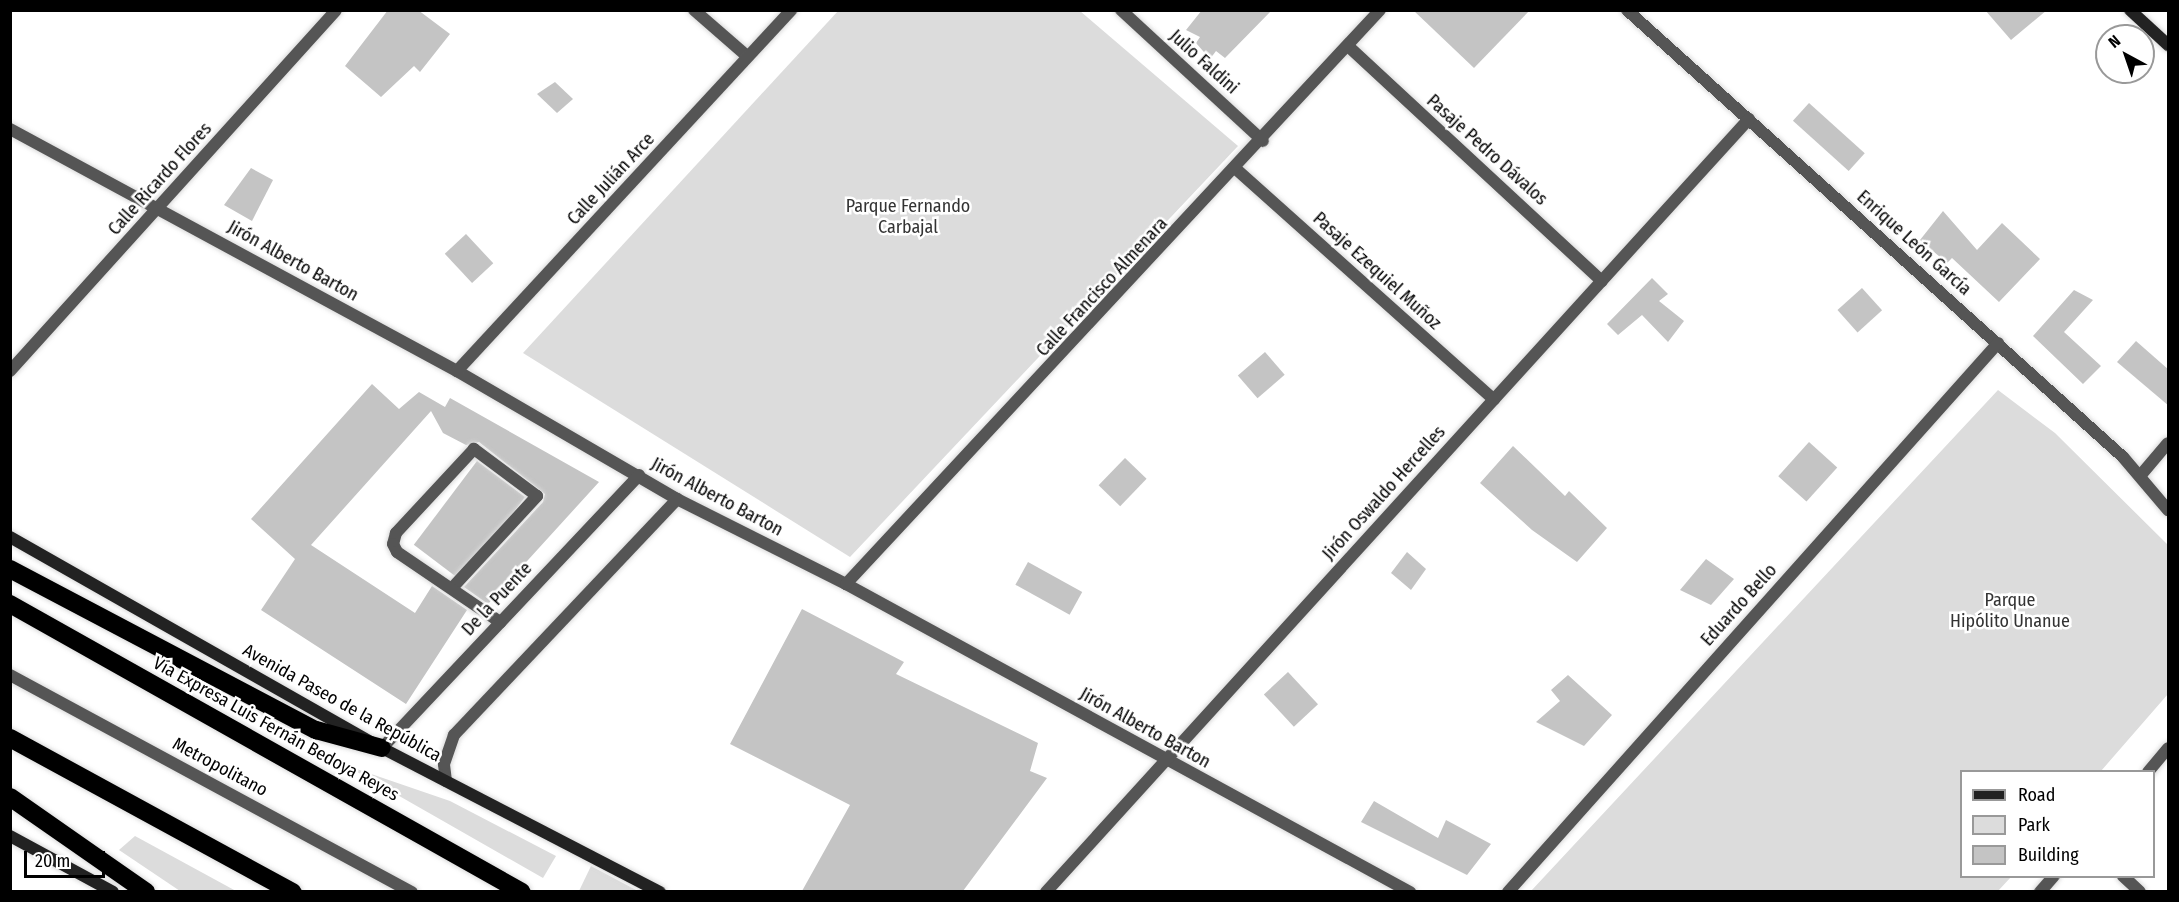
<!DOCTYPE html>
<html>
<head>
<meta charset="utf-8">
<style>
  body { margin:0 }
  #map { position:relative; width:2179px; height:902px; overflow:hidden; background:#fff; font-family:"Fira Sans Condensed",sans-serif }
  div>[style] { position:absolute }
  .green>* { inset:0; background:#dcdcdc }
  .building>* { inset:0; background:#c4c4c4; transform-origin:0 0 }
  .roads { filter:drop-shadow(0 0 2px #dbdbdb) drop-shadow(0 0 2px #dbdbdb) }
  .lane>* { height:12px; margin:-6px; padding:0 6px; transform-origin:6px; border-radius:6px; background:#555 }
  .street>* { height:12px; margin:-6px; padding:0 6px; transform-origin:6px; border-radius:6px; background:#555 }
  .secondary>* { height:12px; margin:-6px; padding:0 6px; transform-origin:6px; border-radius:6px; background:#222 }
  .highway>* { height:18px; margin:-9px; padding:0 9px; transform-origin:9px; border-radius:9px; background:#000 }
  span { translate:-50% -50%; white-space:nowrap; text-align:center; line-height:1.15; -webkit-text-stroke:5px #fff; paint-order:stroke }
  .street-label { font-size:18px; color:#000 }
  .park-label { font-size:18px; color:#333 }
  .frame { position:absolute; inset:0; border:12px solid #000; pointer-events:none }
  .legend { position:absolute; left:1960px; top:770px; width:195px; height:108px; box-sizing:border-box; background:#fff; border:2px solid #999; margin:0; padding:8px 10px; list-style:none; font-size:18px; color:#000 }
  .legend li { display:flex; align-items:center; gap:12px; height:30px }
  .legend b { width:30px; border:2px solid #999 }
  .north { position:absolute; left:2095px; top:24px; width:60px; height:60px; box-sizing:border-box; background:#fff; border:2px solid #999; border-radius:50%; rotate:320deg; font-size:16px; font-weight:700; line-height:24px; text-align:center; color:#000 }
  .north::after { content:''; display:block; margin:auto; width:21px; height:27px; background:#000; clip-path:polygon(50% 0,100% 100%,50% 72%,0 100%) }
  .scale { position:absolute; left:24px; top:851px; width:81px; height:27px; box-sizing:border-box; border:3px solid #000; border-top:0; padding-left:8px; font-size:18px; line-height:21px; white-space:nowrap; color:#000; -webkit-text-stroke:4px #fff; paint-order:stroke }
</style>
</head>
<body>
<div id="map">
  <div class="green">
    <i style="clip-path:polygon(838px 11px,1080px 11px,1238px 146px,850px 557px,523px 353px)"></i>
    <i style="clip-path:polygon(1998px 390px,2055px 433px,2168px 545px,2168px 694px,2101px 771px,1962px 772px,1962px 876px,2011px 877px,1998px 891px,1531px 891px)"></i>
    <i style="clip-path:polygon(345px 765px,450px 801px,556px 856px,543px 878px)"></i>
    <i style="clip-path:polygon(135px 836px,236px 891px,180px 891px,119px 850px)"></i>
    <i style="clip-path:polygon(591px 866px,638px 891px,579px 891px)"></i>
  </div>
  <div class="building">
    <i style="clip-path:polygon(388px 10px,418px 10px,450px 34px,420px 72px,414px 66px,381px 97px,345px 66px)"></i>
    <i style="clip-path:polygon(1202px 10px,1272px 10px,1225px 58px,1216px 51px,1210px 59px,1196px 43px,1200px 37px,1186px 30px)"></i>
    <i style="clip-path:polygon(1413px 10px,1530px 10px,1474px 68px)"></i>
    <i style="clip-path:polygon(1985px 10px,2047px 10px,2011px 40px)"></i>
    <i style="clip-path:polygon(555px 82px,573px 99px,557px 113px,537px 94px)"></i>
    <i style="left:1809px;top:103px;width:75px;height:24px;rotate:42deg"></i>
    <i style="clip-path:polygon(251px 168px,273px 180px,252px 221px,224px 205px)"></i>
    <i style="clip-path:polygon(1943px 211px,1977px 250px,2002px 223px,2040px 259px,1999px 302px,1952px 258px,1947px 263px,1920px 240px)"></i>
    <i style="left:466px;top:234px;width:40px;height:29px;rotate:47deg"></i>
    <i style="clip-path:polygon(1652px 278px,1668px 294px,1659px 301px,1684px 321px,1668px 342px,1642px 315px,1618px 335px,1607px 324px)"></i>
    <i style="left:1862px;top:288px;width:30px;height:33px;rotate:48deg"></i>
    <i style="clip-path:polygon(2074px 290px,2093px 300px,2064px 332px,2101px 366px,2083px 384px,2033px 336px)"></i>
    <i style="clip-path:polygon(2136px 341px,2169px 370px,2169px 406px,2117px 362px)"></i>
    <i style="left:1265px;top:352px;width:30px;height:36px;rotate:49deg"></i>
    <i style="clip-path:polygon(372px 384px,399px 409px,419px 392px,445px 407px,450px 398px,599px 482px,488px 604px,464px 587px,543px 502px,545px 494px,479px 442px,466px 445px,443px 433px,431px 411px,311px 545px,415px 613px,432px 586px,467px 610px,406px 704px,261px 610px,295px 559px,251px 519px)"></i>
    <i style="left:1809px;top:442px;width:38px;height:46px;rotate:42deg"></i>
    <i style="clip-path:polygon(1513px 446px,1565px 496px,1569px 491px,1607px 528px,1577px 562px,1532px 530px,1480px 483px)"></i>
    <i style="left:1125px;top:458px;width:30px;height:38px;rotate:44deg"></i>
    <i style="left:477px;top:461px;width:60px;height:105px;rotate:37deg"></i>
    <i style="clip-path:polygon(1407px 552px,1426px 569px,1411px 590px,1391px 573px)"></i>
    <i style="clip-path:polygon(1706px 559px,1734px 579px,1711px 605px,1680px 590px)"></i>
    <i style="left:1028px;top:562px;width:62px;height:26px;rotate:29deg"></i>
    <i style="clip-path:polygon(802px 609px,904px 662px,896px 674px,1038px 743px,1030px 771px,1047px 778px,963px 891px,802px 891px,850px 805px,730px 744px)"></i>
    <i style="left:1288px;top:672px;width:44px;height:33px;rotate:47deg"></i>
    <i style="clip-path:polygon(1568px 675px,1612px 715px,1584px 746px,1536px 722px,1560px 701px,1551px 690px)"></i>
    <i style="clip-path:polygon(1374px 801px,1438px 838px,1446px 820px,1491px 844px,1467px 875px,1361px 822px)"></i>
  </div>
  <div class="roads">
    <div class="lane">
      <i style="left:453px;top:587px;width:124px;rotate:-47.3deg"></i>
      <i style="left:537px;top:496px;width:79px;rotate:-143.3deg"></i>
      <i style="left:474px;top:449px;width:115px;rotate:132.9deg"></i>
      <i style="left:396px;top:533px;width:11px;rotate:105deg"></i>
      <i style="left:393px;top:544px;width:9px;rotate:63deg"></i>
      <i style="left:397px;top:552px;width:125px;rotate:34.2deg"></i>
      <i style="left:10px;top:675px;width:457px;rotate:28.4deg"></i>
    </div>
    <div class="street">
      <i style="left:694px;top:10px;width:70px;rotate:41deg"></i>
      <i style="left:1121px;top:10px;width:193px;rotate:42.7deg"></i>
      <i style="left:1627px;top:10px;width:668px;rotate:42.03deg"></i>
      <i style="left:2123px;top:457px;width:70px;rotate:49.7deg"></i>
      <i style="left:1348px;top:46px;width:346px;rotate:42.8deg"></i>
      <i style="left:10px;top:129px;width:508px;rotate:28.43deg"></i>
      <i style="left:457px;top:371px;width:255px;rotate:30.2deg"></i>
      <i style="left:677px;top:499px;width:189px;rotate:26.7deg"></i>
      <i style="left:846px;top:584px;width:643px;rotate:28.64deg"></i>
      <i style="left:1236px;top:169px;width:346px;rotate:41.8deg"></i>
      <i style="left:10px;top:371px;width:486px;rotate:-47.9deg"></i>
      <i style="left:457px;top:371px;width:492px;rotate:-47.2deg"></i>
      <i style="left:2140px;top:476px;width:43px;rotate:-49.7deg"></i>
      <i style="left:846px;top:584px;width:784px;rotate:-47.07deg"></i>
      <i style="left:382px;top:748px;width:375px;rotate:-46.7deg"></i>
      <i style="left:2148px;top:772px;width:31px;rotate:-50deg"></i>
      <i style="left:446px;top:781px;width:17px;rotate:-97deg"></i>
      <i style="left:444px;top:764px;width:31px;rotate:-71deg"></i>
      <i style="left:454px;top:735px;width:325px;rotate:-46.6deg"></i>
      <i style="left:2123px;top:876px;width:23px;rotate:43deg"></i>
      <i style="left:1046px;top:892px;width:1045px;rotate:-47.72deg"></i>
      <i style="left:1508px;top:892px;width:736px;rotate:-48.25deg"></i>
      <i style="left:2040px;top:892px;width:21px;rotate:-49deg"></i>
    </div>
    <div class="secondary">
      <i style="left:2130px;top:10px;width:52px;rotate:42.6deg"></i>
      <i style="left:10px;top:537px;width:428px;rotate:29.6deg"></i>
      <i style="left:382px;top:748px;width:313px;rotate:27.4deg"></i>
      <i style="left:10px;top:836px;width:117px;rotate:28.5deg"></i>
    </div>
    <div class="highway">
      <i style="left:10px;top:569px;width:346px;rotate:27.8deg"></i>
      <i style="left:316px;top:730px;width:68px;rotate:15.3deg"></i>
      <i style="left:10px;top:604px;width:587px;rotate:29.36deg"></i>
      <i style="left:10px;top:738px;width:322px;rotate:28.6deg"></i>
      <i style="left:10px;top:797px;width:166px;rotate:34.9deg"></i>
    </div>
  </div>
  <div class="street-label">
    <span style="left:1204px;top:62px;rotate:42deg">Julio Faldini</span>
    <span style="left:1487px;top:150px;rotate:42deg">Pasaje Pedro Dávalos</span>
    <span style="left:160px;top:179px;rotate:-48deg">Calle Ricardo Flores</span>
    <span style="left:611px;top:179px;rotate:-47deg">Calle Julián Arce</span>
    <span style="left:1914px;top:243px;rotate:42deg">Enrique León García</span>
    <span style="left:293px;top:261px;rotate:29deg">Jirón Alberto Barton</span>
    <span style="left:1377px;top:271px;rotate:42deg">Pasaje Ezequiel Muñoz</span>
    <span style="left:1102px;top:287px;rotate:-47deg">Calle Francisco Almenara</span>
    <span style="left:1384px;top:493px;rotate:-48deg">Jirón Oswaldo Hercelles</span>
    <span style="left:717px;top:497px;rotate:28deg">Jirón Alberto Barton</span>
    <span style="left:497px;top:599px;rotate:-47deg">De la Puente</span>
    <span style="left:1739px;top:605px;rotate:-48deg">Eduardo Bello</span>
    <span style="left:342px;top:703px;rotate:29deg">Avenida Paseo de la República</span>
    <span style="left:1145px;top:728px;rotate:29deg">Jirón Alberto Barton</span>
    <span style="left:276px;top:729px;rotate:29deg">Vía Expresa Luis Fernán Bedoya Reyes</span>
    <span style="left:220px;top:767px;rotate:28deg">Metropolitano</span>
  </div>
  <div class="park-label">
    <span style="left:908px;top:217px">Parque Fernando<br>Carbajal</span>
    <span style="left:2010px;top:611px">Parque<br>Hipólito Unanue</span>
  </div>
  <div class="frame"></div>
  <ul class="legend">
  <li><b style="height:8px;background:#222"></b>Road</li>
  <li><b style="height:16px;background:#dcdcdc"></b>Park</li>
  <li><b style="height:16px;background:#c4c4c4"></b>Building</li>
  </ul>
  <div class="north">N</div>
  <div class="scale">20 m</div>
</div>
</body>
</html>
